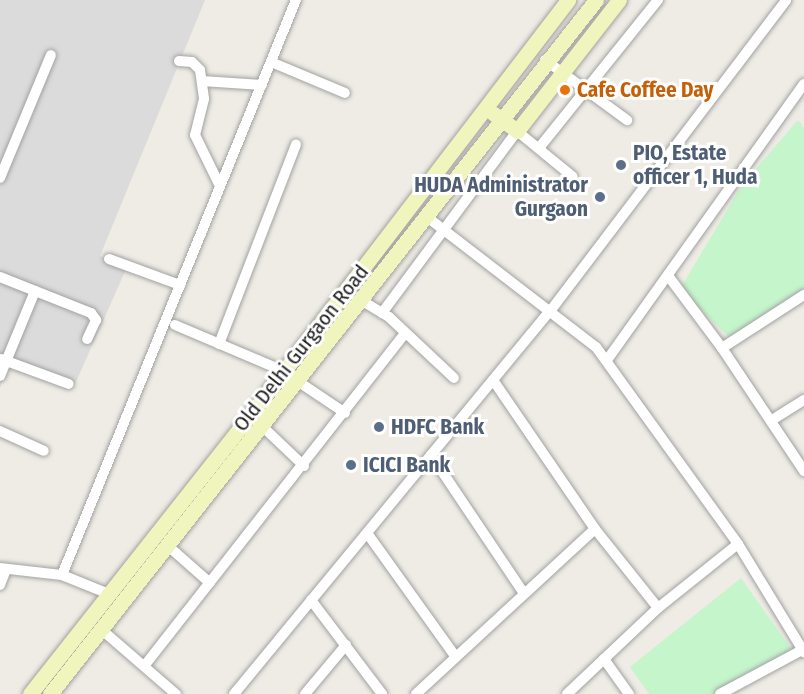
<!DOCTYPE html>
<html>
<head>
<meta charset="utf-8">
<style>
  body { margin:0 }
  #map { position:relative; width:804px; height:694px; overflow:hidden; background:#eeece5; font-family:"Fira Sans Condensed",sans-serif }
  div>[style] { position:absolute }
  .residential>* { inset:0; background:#dcdbdb }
  .park>* { inset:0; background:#c5f5cb }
  .roads { filter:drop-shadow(0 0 2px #a2a2a2) drop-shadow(0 0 2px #a2a2a2) }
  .minor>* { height:10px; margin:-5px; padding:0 5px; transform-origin:5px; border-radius:5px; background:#fff }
  .secondary>* { height:15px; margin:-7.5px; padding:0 7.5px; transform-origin:7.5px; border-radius:7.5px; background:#f0f5bd }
  .dots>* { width:16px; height:16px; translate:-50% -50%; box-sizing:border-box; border:3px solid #fff; border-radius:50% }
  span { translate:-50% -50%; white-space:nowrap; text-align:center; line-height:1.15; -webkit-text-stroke:6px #fff; paint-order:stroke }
  .food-label { font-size:21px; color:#c56008; font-weight:700 }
  .left { translate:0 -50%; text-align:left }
  .service-label { font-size:21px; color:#4e5e75; font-weight:700 }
  .right { translate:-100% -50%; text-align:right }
  .street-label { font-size:21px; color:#1e1e1e }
</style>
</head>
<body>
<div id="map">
  <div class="residential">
    <i style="clip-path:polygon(0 0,205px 0,100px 256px,127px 267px,75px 384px,11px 360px,0 388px)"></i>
  </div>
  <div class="park">
    <i style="clip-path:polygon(798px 120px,804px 128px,804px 293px,732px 340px,680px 289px,742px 185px)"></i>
    <i style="clip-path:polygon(741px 578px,792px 650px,716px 694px,649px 694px,630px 667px)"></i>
  </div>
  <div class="roads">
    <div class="minor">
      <i style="left:545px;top:60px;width:102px;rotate:36.2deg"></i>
      <i style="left:179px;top:61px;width:13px;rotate:4deg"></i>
      <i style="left:192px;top:62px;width:11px;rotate:45deg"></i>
      <i style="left:200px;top:70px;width:29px;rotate:82deg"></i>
      <i style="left:204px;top:99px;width:37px;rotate:104deg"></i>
      <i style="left:195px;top:135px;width:57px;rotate:63.9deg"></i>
      <i style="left:271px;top:62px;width:80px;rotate:22.7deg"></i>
      <i style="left:202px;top:81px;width:60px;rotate:3.8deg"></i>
      <i style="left:539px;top:148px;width:190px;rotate:-51.2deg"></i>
      <i style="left:0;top:178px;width:133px;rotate:-67.5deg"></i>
      <i style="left:427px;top:217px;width:213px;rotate:37.6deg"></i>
      <i style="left:596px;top:347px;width:243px;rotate:54.2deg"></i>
      <i style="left:738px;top:544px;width:127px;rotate:58.6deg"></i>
      <i style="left:109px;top:259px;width:76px;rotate:20.1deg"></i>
      <i style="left:0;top:277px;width:98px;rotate:21.6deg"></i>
      <i style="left:91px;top:313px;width:9px;rotate:54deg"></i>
      <i style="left:96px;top:320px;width:21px;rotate:115deg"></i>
      <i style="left:669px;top:277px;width:89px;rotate:53.3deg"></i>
      <i style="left:722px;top:348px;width:148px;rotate:56.3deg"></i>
      <i style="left:359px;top:299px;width:35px;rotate:31deg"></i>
      <i style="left:389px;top:317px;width:89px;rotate:43.2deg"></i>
      <i style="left:382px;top:313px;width:227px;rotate:-53.4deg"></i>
      <i style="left:517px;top:131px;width:72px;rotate:39.4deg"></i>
      <i style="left:175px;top:325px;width:115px;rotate:23deg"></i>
      <i style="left:281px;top:370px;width:77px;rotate:33.9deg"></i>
      <i style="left:219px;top:344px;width:214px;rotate:-68.9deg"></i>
      <i style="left:722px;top:348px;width:98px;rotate:-32.9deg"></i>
      <i style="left:1px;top:359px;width:72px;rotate:20.2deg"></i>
      <i style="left:607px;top:360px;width:339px;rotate:-54.5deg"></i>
      <i style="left:0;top:376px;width:92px;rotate:-67.6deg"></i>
      <i style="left:493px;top:380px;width:181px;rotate:55.6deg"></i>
      <i style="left:595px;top:529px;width:101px;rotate:51.4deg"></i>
      <i style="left:772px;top:420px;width:38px;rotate:-32deg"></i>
      <i style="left:262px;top:426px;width:58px;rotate:43.6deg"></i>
      <i style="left:0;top:431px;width:48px;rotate:24.4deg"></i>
      <i style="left:431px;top:455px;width:165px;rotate:56.1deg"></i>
      <i style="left:367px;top:533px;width:151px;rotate:54.4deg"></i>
      <i style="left:167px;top:545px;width:57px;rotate:41.5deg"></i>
      <i style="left:0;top:568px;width:62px;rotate:6.4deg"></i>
      <i style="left:62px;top:575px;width:51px;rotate:22deg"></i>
      <i style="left:62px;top:575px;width:621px;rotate:-67.86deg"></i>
      <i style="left:0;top:585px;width:17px;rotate:-69deg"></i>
      <i style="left:311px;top:600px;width:118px;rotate:52.9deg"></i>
      <i style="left:102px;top:630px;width:98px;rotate:40.9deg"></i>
      <i style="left:604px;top:659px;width:43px;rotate:54.5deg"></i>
      <i style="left:145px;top:665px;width:421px;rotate:-51.9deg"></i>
      <i style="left:234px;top:694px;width:498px;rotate:-50.5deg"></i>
      <i style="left:551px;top:310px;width:389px;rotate:-52.8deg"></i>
      <i style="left:305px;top:694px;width:64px;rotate:-50.1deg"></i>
      <i style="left:416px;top:694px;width:243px;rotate:-42.7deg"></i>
      <i style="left:567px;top:694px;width:125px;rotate:-43.4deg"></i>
      <i style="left:658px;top:608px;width:102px;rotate:-38.7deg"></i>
      <i style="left:720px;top:694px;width:95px;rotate:-28.2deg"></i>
    </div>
    <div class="secondary">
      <i style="left:494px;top:114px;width:29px;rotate:36deg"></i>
      <i style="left:517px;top:131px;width:166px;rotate:-52.1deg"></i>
      <i style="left:30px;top:694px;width:340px;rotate:-51.7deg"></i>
      <i style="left:241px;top:427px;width:538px;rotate:-52.55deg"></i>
      <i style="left:50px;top:694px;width:883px;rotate:-51.81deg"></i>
    </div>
  </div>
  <div class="dots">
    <i style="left:565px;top:90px;background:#e8710a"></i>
    <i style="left:621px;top:165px;background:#5c6f8a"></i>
    <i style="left:600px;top:197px;background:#5c6f8a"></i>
    <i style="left:379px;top:427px;background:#5c6f8a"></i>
    <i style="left:351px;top:465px;background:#5c6f8a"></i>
  </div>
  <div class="food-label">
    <span class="left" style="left:577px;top:90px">Cafe Coffee Day</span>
  </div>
  <div class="service-label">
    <span class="left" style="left:633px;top:165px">PIO, Estate<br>officer 1, Huda</span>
    <span class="right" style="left:588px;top:197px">HUDA Administrator<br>Gurgaon</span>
    <span class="left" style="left:391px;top:427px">HDFC Bank</span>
    <span class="left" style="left:363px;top:465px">ICICI Bank</span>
  </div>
  <div class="street-label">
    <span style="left:301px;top:348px;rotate:-52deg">Old Delhi Gurgaon Road</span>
  </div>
</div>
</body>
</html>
